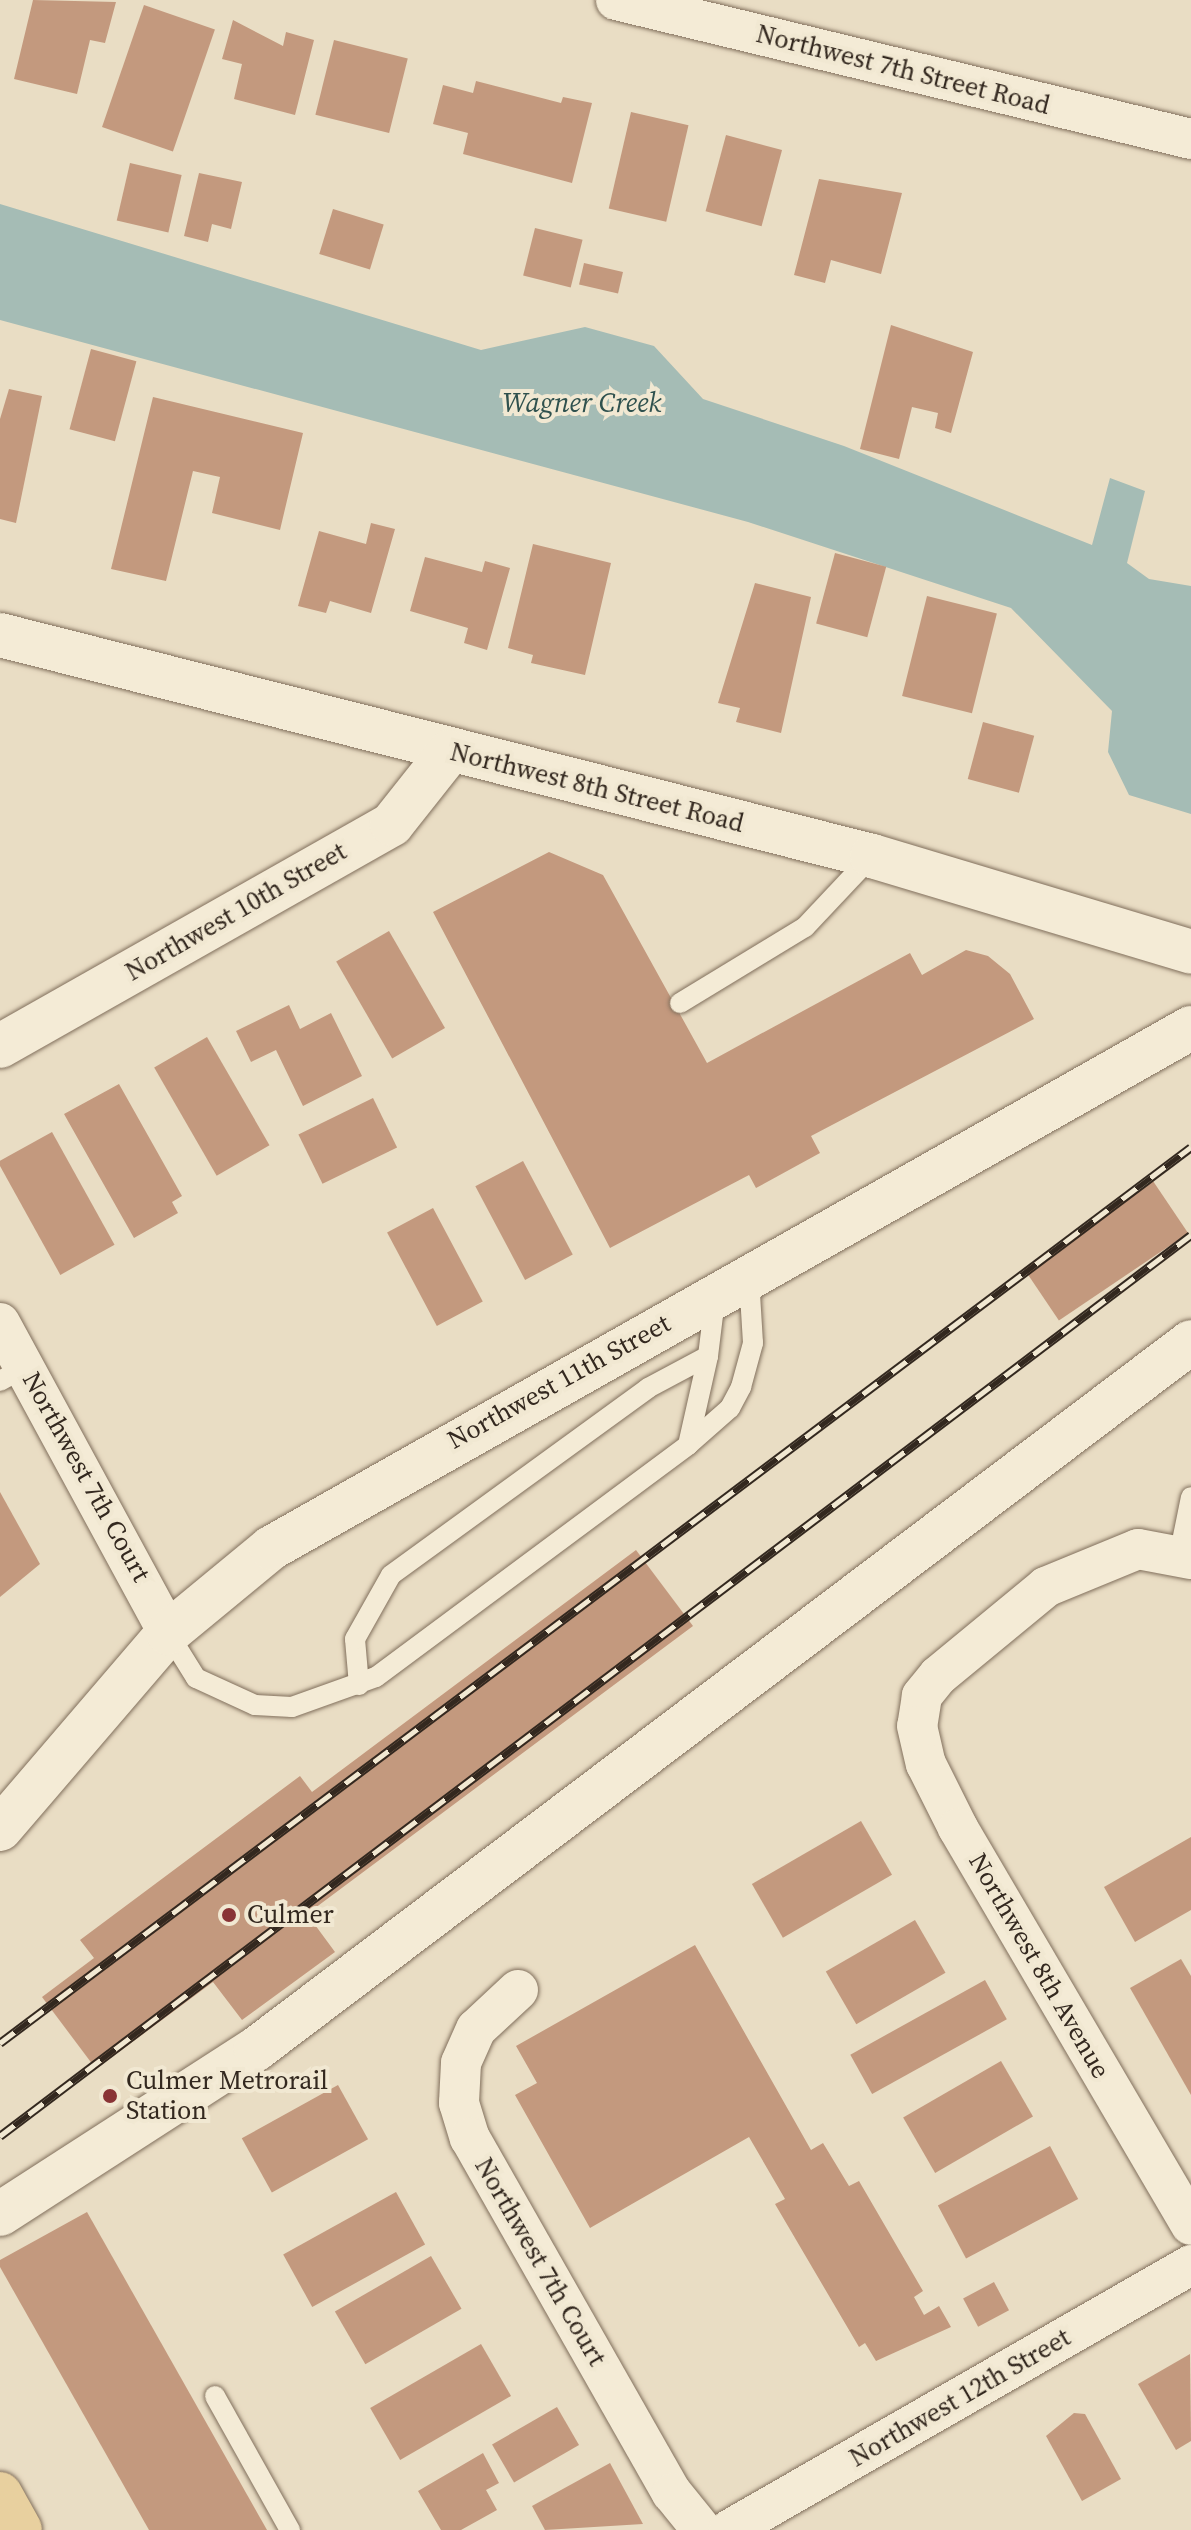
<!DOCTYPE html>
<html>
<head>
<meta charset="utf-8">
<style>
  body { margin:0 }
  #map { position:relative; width:1191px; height:2530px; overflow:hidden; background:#e9ddc4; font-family:"Source Serif 4",serif }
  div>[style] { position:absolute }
  .water>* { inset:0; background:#a5bcb5 }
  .building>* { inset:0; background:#c3997e; transform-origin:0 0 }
  .roads { filter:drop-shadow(0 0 2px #816f5c) drop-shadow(0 0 2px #816f5c) }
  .lane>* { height:20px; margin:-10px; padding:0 10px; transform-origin:10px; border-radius:10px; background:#f4ebd6 }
  .street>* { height:40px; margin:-20px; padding:0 20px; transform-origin:20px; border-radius:20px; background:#f4ebd6 }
  .secondary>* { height:44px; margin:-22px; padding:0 22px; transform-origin:22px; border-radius:22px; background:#f4ebd6 }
  .primary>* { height:44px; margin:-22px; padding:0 22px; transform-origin:22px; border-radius:22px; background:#e8d09f }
  .rail>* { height:9px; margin-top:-4.5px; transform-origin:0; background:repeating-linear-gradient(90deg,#f1e8d2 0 18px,#33281f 0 36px); box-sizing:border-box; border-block:2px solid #33281f }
  .dots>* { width:22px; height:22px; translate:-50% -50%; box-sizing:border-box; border:4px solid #f1e8d2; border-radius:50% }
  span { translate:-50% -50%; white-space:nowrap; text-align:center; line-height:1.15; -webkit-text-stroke:8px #f1e8d2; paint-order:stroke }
  .street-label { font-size:26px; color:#33281f }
  .poi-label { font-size:26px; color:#33281f }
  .left { translate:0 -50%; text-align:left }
  .water-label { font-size:28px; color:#2f514e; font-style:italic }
</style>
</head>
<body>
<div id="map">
  <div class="water">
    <i style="clip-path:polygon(0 204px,481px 350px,585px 327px,654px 346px,703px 399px,844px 446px,1092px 545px,1110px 478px,1145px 491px,1127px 563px,1149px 579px,1191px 586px,1191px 814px,1129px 795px,1108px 752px,1112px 711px,1011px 608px,748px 522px,0 320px)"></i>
  </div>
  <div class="building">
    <i style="clip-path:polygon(33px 0,116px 2px,105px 43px,90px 40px,77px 94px,14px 79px)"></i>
    <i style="left:144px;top:5px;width:75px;height:129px;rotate:19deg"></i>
    <i style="clip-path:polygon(233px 20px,283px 46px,286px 32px,314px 40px,295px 115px,234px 99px,242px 64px,222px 59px)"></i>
    <i style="left:334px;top:40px;width:76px;height:77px;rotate:14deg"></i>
    <i style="clip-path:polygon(476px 81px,561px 103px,563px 97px,592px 103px,572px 183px,463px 154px,468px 133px,433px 124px,443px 85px,473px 93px)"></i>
    <i style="left:631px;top:112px;width:59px;height:99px;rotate:13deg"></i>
    <i style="left:726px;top:135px;width:58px;height:79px;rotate:15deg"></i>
    <i style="left:130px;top:163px;width:53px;height:59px;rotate:13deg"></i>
    <i style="clip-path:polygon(199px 173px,242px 182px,231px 229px,212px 224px,208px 242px,184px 236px)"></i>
    <i style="clip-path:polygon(819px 179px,902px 193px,881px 274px,831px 260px,825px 283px,794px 275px)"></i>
    <i style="left:333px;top:209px;width:53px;height:47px;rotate:17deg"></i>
    <i style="left:535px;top:228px;width:49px;height:49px;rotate:14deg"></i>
    <i style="left:584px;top:263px;width:40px;height:22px;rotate:13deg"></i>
    <i style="clip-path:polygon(891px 325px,973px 352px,951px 433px,935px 428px,938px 413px,912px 407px,899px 459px,860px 449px)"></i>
    <i style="left:91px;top:349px;width:47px;height:83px;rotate:15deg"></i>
    <i style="clip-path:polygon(9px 389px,42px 396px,16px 523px,0 519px,0 419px)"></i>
    <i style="clip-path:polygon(153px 397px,303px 433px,280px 530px,212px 513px,220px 477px,193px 471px,166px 581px,111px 569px)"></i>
    <i style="clip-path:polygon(371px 523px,395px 529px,371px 613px,330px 601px,326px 613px,298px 606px,319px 531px,366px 544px)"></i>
    <i style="clip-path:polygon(533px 544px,611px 563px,585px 675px,531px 663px,533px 655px,508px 648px)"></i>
    <i style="left:835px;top:553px;width:53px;height:73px;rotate:15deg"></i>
    <i style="clip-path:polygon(425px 557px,482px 572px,485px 561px,510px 568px,487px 650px,464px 643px,468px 628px,410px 611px)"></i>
    <i style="clip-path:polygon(755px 583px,811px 597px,781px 733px,736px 722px,740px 708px,718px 703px)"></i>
    <i style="left:927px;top:596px;width:72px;height:103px;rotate:14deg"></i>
    <i style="left:983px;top:722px;width:53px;height:59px;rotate:15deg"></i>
    <i style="clip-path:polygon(549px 852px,603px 875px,707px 1063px,910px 953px,922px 975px,966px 950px,988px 956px,1010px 974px,1034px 1019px,811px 1136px,820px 1153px,756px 1188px,749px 1175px,610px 1248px,433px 912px)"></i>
    <i style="left:389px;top:931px;width:112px;height:61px;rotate:60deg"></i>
    <i style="clip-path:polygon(289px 1005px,300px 1029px,331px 1013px,362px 1076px,303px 1106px,276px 1050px,251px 1062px,236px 1031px)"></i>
    <i style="left:207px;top:1037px;width:125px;height:61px;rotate:60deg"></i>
    <i style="clip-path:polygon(119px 1084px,182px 1196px,172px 1202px,178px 1213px,134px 1238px,64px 1114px)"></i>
    <i style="left:373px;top:1098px;width:55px;height:83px;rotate:64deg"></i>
    <i style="left:52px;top:1132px;width:129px;height:62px;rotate:61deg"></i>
    <i style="left:523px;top:1161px;width:106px;height:54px;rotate:62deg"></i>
    <i style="left:1153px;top:1181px;width:63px;height:156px;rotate:56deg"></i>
    <i style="left:433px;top:1208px;width:106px;height:52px;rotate:62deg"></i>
    <i style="clip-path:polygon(0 1492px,40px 1564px,0 1597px)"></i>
    <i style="clip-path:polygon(636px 1550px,693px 1626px,307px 1914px,335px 1952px,242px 2020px,213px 1982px,96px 2069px,42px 1997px,94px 1958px,80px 1940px,300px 1776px,312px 1792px)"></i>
    <i style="left:861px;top:1821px;width:62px;height:126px;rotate:60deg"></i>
    <i style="clip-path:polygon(1191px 1837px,1191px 1910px,1135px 1942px,1104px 1887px)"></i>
    <i style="left:915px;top:1920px;width:61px;height:103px;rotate:60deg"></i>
    <i style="clip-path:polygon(695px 1945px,811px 2150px,823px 2143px,849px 2186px,859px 2181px,923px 2291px,914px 2297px,924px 2315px,939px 2306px,951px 2327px,876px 2361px,865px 2343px,859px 2347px,775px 2204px,785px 2199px,749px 2137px,590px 2228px,515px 2095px,537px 2083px,516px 2046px)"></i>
    <i style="clip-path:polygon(1181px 1959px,1191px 1976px,1191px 2095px,1130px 1988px)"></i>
    <i style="left:985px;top:1980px;width:45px;height:154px;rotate:61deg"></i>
    <i style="left:1001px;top:2061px;width:64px;height:113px;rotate:60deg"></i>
    <i style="left:338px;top:2085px;width:62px;height:110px;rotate:61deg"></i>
    <i style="left:1050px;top:2146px;width:60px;height:127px;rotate:62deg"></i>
    <i style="left:396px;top:2192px;width:60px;height:129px;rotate:61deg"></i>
    <i style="clip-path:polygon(87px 2212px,267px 2530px,149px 2530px,0 2267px,0 2260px)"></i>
    <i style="left:431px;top:2256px;width:61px;height:111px;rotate:60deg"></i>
    <i style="left:994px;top:2282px;width:32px;height:35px;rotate:62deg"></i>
    <i style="left:481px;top:2344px;width:60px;height:128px;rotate:60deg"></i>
    <i style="clip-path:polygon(1190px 2354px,1191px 2441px,1176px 2450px,1138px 2384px)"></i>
    <i style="left:557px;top:2407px;width:44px;height:75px;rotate:60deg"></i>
    <i style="clip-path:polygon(1074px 2413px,1085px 2414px,1121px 2479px,1082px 2501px,1046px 2436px)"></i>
    <i style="clip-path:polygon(483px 2453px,499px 2483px,486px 2490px,497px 2510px,461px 2530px,441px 2530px,418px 2491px)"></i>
    <i style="clip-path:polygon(610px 2463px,643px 2524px,545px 2530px,532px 2506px)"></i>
  </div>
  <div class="roads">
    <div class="lane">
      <i style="left:680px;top:1003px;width:146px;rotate:-31.3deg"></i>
      <i style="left:805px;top:927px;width:98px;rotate:-46.7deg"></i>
      <i style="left:0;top:1381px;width:29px;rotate:-29deg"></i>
      <i style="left:688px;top:1445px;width:56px;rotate:-41.4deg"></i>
      <i style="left:730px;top:1408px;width:24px;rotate:-62deg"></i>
      <i style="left:741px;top:1387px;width:46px;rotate:-74.7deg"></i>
      <i style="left:753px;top:1343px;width:66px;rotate:-93.5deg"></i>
      <i style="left:1179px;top:1556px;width:60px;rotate:-78.5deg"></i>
      <i style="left:168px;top:1633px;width:53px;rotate:58.1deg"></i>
      <i style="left:196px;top:1678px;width:65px;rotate:24.6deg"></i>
      <i style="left:255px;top:1705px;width:37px;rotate:3deg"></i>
      <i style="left:292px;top:1707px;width:89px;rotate:-19.7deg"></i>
      <i style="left:376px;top:1677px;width:389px;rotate:-36.6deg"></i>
      <i style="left:688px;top:1445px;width:91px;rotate:-77.3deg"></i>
      <i style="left:359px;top:1685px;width:46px;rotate:-95deg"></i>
      <i style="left:355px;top:1639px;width:73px;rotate:-60.6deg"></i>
      <i style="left:391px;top:1575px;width:318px;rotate:-36deg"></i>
      <i style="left:648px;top:1388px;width:68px;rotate:-28.1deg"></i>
      <i style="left:708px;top:1356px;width:57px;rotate:-83deg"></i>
      <i style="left:215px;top:2396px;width:154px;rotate:60.8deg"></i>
    </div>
    <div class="street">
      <i style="left:616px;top:0;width:592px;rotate:13.59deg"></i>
      <i style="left:0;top:1323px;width:353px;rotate:61.5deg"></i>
      <i style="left:1191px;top:1559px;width:54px;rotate:-169.3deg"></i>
      <i style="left:1138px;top:1549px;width:100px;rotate:157.6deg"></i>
      <i style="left:1046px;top:1587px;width:140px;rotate:140.5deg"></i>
      <i style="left:938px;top:1676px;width:26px;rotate:129deg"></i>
      <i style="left:922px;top:1696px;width:30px;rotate:99deg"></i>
      <i style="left:917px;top:1726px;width:39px;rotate:77deg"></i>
      <i style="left:926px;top:1764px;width:72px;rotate:63.4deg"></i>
      <i style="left:958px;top:1828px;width:460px;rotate:59.6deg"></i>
      <i style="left:518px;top:1990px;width:57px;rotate:137.1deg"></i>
      <i style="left:476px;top:2029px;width:37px;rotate:114deg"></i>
      <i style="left:461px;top:2063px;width:40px;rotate:92.9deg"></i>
      <i style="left:459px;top:2103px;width:37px;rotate:73deg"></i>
      <i style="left:470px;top:2138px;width:408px;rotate:60.4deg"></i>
      <i style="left:672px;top:2493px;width:48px;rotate:51deg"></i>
      <i style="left:729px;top:2530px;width:533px;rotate:-29.84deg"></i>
    </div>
    <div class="secondary">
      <i style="left:0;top:635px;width:900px;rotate:14.22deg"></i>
      <i style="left:872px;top:856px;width:333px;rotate:16.7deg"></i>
      <i style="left:0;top:1046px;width:450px;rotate:-29.5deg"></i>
      <i style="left:392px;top:824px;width:92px;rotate:-51.6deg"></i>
      <i style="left:0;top:1829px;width:258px;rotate:-49.4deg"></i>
      <i style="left:168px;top:1633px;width:134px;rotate:-39.5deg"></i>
      <i style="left:271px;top:1548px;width:1057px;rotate:-29.48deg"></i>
      <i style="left:0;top:2214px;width:305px;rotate:-32.8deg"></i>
      <i style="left:256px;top:2049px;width:1172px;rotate:-37.09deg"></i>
    </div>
    <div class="primary">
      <i style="left:0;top:2494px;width:41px;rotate:60.9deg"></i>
    </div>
  </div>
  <div class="rail">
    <i style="left:0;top:2043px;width:1490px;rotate:-36.95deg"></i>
    <i style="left:0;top:2136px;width:1493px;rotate:-37.11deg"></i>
  </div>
  <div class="dots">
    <i style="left:229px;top:1915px;background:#893335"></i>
    <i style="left:110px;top:2096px;background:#893335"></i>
  </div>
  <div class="street-label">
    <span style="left:903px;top:70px;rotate:14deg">Northwest 7th Street Road</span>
    <span style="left:597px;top:788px;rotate:14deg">Northwest 8th Street Road</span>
    <span style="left:236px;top:912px;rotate:-30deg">Northwest 10th Street</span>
    <span style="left:559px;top:1382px;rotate:-29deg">Northwest 11th Street</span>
    <span style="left:86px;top:1477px;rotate:61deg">Northwest 7th Court</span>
    <span style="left:1039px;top:1966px;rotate:60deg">Northwest 8th Avenue</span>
    <span style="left:540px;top:2262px;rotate:60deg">Northwest 7th Court</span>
    <span style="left:960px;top:2398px;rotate:-30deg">Northwest 12th Street</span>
  </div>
  <div class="poi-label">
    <span class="left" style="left:247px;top:1915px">Culmer</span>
    <span class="left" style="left:126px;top:2096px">Culmer Metrorail<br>Station</span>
  </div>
  <div class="water-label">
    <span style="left:582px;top:402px">Wagner Creek</span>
  </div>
</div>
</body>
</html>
